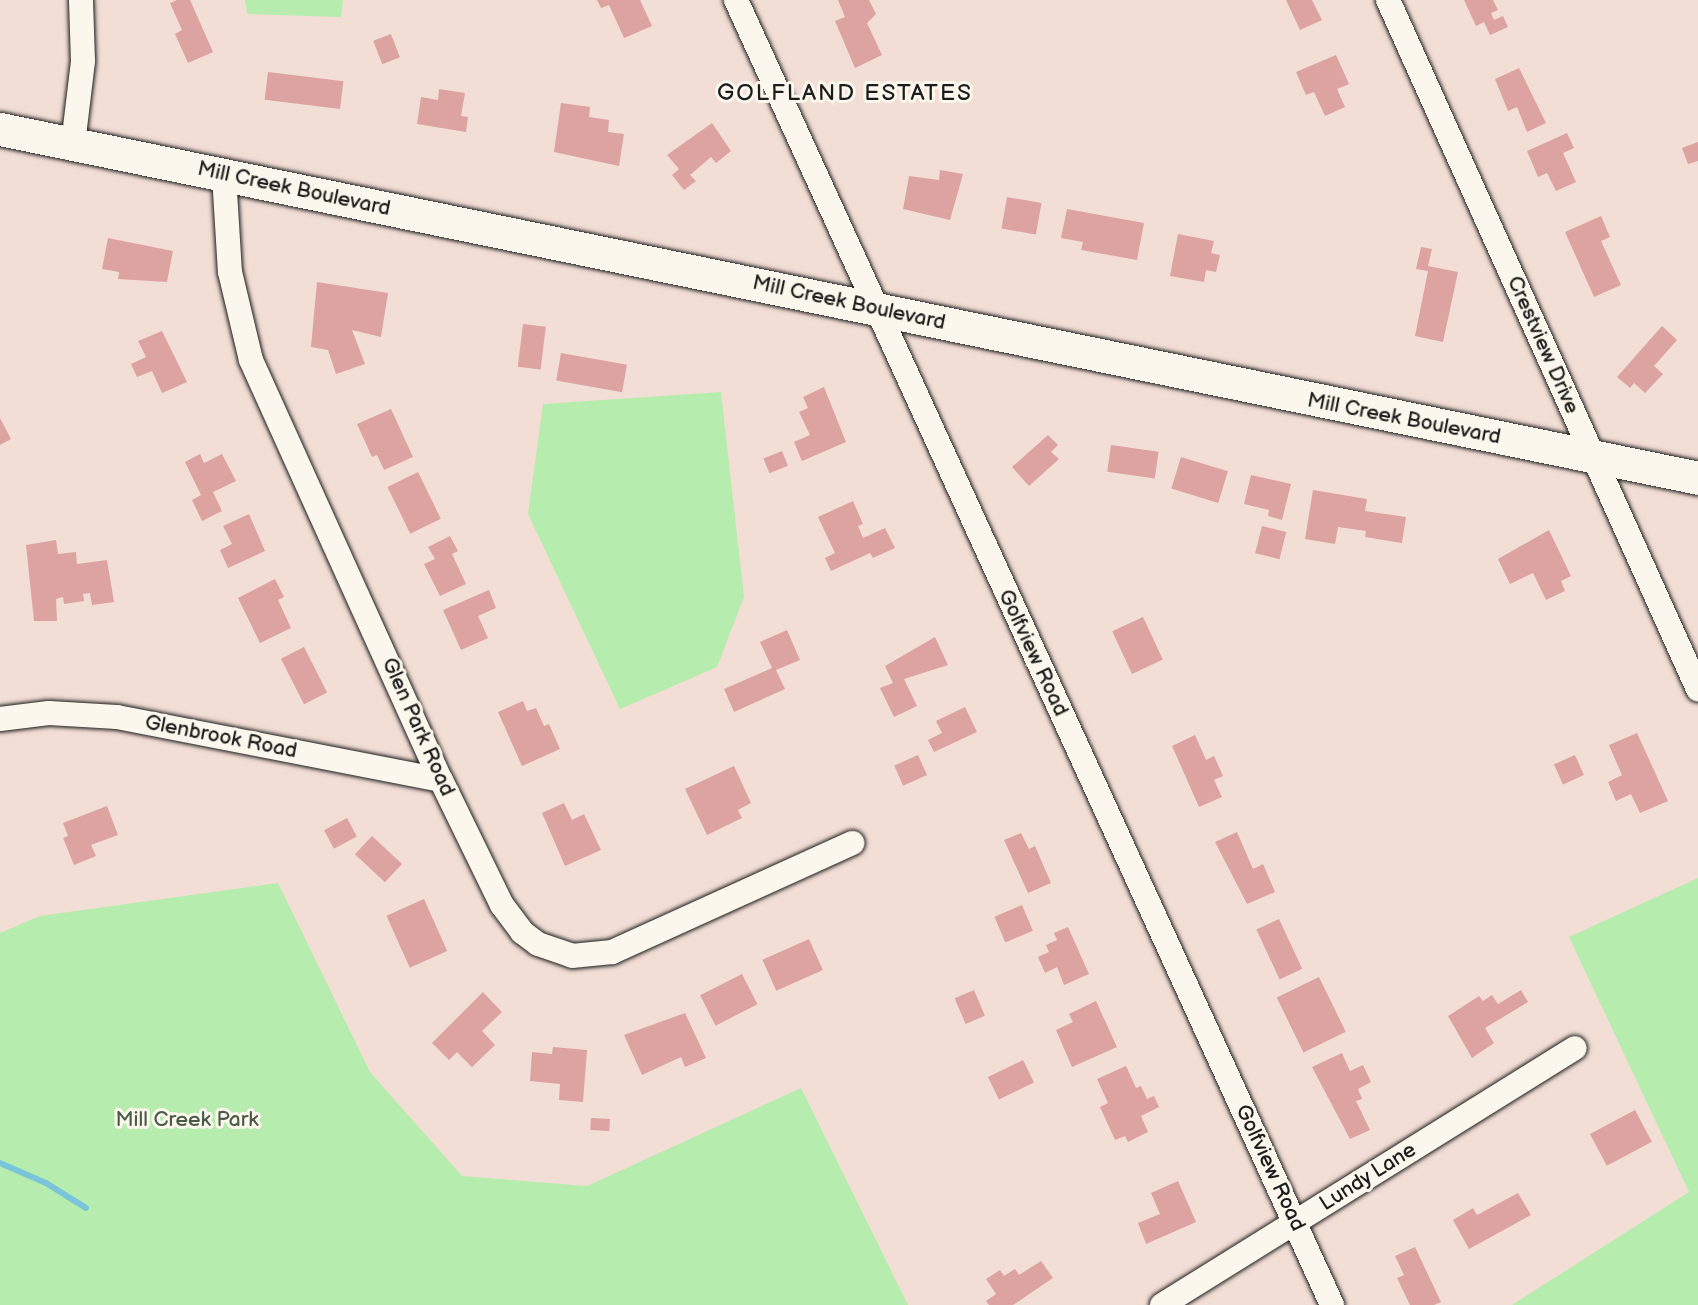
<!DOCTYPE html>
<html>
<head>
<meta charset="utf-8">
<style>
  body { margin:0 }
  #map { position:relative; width:1698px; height:1305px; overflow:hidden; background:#f2ded5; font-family:"Balsamiq Sans",sans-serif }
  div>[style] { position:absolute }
  .green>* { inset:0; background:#b6ecae }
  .stream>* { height:6px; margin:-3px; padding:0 3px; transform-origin:3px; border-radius:3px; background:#7ac5da }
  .building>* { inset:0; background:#dda3a0; transform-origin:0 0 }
  .roads { filter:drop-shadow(0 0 2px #1c1c1c) drop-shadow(0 0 2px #1c1c1c) }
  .street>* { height:24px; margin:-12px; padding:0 12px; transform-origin:12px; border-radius:12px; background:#fbf7ec }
  .secondary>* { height:33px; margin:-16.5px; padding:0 16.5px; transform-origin:16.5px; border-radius:16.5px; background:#fbf7ec }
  span { translate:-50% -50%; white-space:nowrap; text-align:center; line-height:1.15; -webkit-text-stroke:6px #fbf7ec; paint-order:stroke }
  .street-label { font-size:21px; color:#1c1c1c }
  .park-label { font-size:21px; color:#4a5a48 }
  .neighbourhood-label { font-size:23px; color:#1c1c1c; letter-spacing:2px }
</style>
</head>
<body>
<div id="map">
  <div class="green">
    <i style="clip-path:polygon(245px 0,343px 0,341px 17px,247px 14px)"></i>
    <i style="clip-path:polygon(721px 392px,744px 597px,717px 667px,620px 709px,528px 514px,543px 404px)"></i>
    <i style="clip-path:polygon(1698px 878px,1698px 1305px,1512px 1305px,1689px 1192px,1569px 937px)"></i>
    <i style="clip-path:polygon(278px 883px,370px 1072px,462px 1176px,587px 1186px,801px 1088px,908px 1305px,0 1305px,0 933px,40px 916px)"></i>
  </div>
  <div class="stream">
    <i style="left:0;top:1163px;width:50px;rotate:23.5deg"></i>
    <i style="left:46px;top:1183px;width:47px;rotate:32deg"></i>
  </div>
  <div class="building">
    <i style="clip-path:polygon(177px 0,190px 0,213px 52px,188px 63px,175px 34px,182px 30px,170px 3px)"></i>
    <i style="clip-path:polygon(597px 0,640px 0,652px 26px,624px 38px,609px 5px,601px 8px)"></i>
    <i style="clip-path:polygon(838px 0,869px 0,876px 14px,867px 23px,882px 55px,855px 68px,835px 21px,845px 17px)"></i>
    <i style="clip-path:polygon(1286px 0,1312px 0,1322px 20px,1300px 30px)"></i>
    <i style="clip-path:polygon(1464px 0,1493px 0,1498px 10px,1491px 13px,1494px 20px,1503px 16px,1508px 27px,1490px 35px,1484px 22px,1476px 26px)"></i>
    <i style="left:391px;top:34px;width:25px;height:19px;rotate:69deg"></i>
    <i style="clip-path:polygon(1336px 55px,1349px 84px,1337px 89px,1345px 107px,1325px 116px,1314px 92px,1306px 95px,1296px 72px)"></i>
    <i style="clip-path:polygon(1519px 68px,1546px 123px,1527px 132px,1517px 107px,1508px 111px,1495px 79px)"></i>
    <i style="left:268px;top:72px;width:76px;height:28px;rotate:7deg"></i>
    <i style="clip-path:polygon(439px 89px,465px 93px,461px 116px,468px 117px,466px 132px,417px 124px,421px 97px,438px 100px)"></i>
    <i style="clip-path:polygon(561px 103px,590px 107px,589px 117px,609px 120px,608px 132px,624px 134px,619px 166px,554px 152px)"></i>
    <i style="clip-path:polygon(712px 123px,731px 151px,716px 163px,711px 157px,690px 175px,696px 181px,684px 190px,672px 175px,679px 169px,667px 155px)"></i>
    <i style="clip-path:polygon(1567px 133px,1574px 148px,1563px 153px,1576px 182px,1556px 191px,1547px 173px,1538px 177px,1527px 151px)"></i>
    <i style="clip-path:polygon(1698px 142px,1698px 161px,1688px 164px,1682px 148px)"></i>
    <i style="clip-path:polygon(940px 170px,963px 174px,950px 220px,903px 209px,909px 176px,939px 180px)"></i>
    <i style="left:1007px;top:197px;width:35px;height:32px;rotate:10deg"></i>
    <i style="clip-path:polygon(1067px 209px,1144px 223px,1137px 260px,1081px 250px,1083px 242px,1061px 238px)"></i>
    <i style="clip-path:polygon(1601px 216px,1610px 237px,1601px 241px,1621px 285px,1594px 297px,1565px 232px)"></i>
    <i style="clip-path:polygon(1178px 234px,1214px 241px,1211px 253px,1220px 255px,1216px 272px,1206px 270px,1204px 282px,1170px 276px)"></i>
    <i style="clip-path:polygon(108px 238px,173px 251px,167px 282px,118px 279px,119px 272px,102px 269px)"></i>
    <i style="clip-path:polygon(1421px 247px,1432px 249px,1428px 266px,1458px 272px,1443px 342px,1415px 336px,1428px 271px,1416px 269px)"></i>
    <i style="clip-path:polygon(317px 282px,388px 293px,381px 337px,352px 330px,365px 364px,336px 374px,328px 350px,311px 347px)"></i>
    <i style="left:523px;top:324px;width:23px;height:43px;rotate:7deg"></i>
    <i style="clip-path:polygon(1662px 326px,1677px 340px,1654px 366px,1663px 374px,1645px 393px,1634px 383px,1630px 388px,1617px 377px)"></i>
    <i style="clip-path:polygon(162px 331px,187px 382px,162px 393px,152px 371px,137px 377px,131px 364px,146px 357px,138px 341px)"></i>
    <i style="left:561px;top:353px;width:67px;height:28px;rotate:10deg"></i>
    <i style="clip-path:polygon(824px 387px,846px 442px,802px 461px,794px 442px,810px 435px,799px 412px,808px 408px,803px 397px)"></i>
    <i style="clip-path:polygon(391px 409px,413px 457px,384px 470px,377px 455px,372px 457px,357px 424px)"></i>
    <i style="clip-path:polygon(0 418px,11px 439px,0 445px)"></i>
    <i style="clip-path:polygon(1048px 435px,1058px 445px,1051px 452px,1059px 459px,1029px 486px,1012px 467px)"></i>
    <i style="left:1111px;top:445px;width:48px;height:27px;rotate:8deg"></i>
    <i style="left:782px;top:451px;width:16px;height:20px;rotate:68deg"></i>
    <i style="clip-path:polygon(200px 454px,204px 463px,222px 454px,236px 481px,213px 492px,222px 511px,202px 521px,192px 500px,201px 495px,185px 462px)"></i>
    <i style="left:1181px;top:457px;width:49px;height:33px;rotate:17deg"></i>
    <i style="left:418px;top:472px;width:52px;height:34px;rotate:64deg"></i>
    <i style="clip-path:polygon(1251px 475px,1291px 484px,1282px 520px,1268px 516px,1269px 510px,1244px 504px)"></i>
    <i style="clip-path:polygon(1313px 490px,1367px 499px,1365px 511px,1406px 517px,1402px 543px,1365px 537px,1366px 531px,1338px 527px,1335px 544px,1305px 539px)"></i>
    <i style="clip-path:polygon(853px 501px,863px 524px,858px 526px,863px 538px,885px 528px,895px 548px,873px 558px,870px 553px,831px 571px,825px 558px,835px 553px,818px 517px)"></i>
    <i style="clip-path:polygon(249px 514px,265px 551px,228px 568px,220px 550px,232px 544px,223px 526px)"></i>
    <i style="left:1262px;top:526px;width:25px;height:28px;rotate:14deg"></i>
    <i style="clip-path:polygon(1549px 530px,1571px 576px,1561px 581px,1565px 591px,1546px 600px,1533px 573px,1510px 584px,1498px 559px)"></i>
    <i style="clip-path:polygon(450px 536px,458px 551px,452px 554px,466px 584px,440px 596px,424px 564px,435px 559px,428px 547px)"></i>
    <i style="clip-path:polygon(56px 540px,58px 554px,76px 552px,77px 564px,107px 560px,114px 602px,92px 605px,90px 593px,83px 594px,84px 601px,64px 604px,63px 597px,56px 599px,57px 621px,34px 621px,26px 545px)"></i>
    <i style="clip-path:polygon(275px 579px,284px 597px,278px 600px,291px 628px,260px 643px,238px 598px)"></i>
    <i style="clip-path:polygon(489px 590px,496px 608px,478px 616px,488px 638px,461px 650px,443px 610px)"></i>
    <i style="left:1143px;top:617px;width:47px;height:34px;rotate:65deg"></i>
    <i style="clip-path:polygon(787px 630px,800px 660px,776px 670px,785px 689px,734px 712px,724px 689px,772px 668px,760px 642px)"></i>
    <i style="clip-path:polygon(935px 637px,948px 665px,904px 679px,917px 706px,894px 717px,880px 688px,893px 683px,885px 666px)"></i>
    <i style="left:304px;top:647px;width:51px;height:26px;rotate:63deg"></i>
    <i style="clip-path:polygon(523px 701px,527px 711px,536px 708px,544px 726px,549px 724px,560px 749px,522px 766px,498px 712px)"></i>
    <i style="clip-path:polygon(965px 707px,977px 732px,934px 752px,928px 740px,942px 733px,936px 721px)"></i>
    <i style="clip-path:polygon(1637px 733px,1668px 801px,1640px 813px,1631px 794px,1616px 801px,1608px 782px,1622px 775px,1609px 745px)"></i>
    <i style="clip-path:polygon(1195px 735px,1206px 760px,1214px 756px,1223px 776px,1214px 780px,1222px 797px,1199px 807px,1172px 746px)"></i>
    <i style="left:918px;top:755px;width:22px;height:26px;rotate:66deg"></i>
    <i style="left:1575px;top:755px;width:22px;height:23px;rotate:66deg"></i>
    <i style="clip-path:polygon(734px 766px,751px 803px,738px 810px,742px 818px,707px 835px,685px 789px)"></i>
    <i style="clip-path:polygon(564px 803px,572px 820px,584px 814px,601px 850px,565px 866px,542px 813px)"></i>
    <i style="clip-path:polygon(107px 806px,118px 835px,91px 845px,96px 856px,74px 865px,63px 838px,68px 836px,63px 823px)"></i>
    <i style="left:347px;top:818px;width:21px;height:26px;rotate:62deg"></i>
    <i style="clip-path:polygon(1237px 832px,1253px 869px,1263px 864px,1275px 892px,1247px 904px,1215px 842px)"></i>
    <i style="clip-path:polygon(1021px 833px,1029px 849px,1035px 846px,1051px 883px,1028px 893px,1004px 840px)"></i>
    <i style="left:372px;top:836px;width:41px;height:25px;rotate:43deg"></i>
    <i style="left:424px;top:899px;width:57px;height:41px;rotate:66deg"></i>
    <i style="left:1022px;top:905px;width:28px;height:30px;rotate:67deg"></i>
    <i style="left:1279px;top:919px;width:55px;height:25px;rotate:65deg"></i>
    <i style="clip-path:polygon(1068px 927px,1089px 974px,1064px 985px,1057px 967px,1045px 973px,1038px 957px,1049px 952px,1046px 945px,1057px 940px,1054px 933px)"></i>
    <i style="left:809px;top:939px;width:34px;height:51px;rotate:66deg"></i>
    <i style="left:742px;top:974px;width:34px;height:47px;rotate:63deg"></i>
    <i style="left:1319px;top:977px;width:61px;height:47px;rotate:64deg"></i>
    <i style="left:974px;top:990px;width:28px;height:21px;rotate:67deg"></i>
    <i style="clip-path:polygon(1521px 990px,1528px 1002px,1485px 1028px,1494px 1043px,1472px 1058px,1448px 1016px,1479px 996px,1483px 1001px,1492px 995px,1498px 1004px)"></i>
    <i style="clip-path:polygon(483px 992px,502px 1012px,482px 1031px,495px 1045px,472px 1067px,457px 1052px,449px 1060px,432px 1043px)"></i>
    <i style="clip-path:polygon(1096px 1001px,1117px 1047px,1072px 1067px,1056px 1030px,1073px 1022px,1069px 1014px)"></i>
    <i style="clip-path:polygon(685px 1013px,706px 1058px,685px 1067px,681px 1057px,642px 1075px,624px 1035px)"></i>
    <i style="clip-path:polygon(553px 1047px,587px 1050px,583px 1102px,559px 1100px,560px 1084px,530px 1081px,532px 1052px,552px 1054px)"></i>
    <i style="clip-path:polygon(1342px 1053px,1350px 1071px,1363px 1065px,1371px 1082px,1358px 1089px,1362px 1099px,1356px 1101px,1370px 1130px,1350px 1139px,1312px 1067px)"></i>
    <i style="left:1023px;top:1060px;width:25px;height:39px;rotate:64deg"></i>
    <i style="clip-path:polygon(1126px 1066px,1136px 1088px,1141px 1086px,1147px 1099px,1154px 1096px,1159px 1107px,1141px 1116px,1148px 1132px,1128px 1142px,1125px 1136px,1115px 1140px,1100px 1107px,1108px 1103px,1097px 1079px)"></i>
    <i style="left:1635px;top:1110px;width:36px;height:51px;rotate:62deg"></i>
    <i style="left:591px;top:1118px;width:19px;height:12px;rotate:3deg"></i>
    <i style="clip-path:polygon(1178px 1181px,1196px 1222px,1146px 1244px,1138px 1223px,1160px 1214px,1151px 1193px)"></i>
    <i style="clip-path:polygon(1518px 1193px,1531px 1215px,1469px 1249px,1453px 1220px,1473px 1208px,1477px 1215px)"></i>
    <i style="clip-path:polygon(1415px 1247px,1441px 1302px,1434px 1305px,1410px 1305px,1397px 1278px,1404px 1275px,1395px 1256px)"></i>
    <i style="clip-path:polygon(1041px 1261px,1053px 1278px,1013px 1305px,989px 1305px,986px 1301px,996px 1294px,986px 1279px,1000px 1270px,1004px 1276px,1015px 1269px,1019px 1275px)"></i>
  </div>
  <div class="roads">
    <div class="street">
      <i style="left:736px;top:0;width:1435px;rotate:65.45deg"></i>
      <i style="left:1388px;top:0;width:756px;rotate:65.78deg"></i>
      <i style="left:73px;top:144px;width:84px;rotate:-83.1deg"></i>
      <i style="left:83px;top:61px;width:61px;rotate:-91.9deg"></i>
      <i style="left:224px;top:175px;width:97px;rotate:86.5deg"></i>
      <i style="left:230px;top:272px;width:90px;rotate:76.6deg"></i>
      <i style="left:251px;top:360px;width:461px;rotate:65.7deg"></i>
      <i style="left:441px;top:780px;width:139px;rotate:64deg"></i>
      <i style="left:502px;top:905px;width:34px;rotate:53deg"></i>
      <i style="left:522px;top:932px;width:20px;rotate:37deg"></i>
      <i style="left:538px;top:944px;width:36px;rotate:19deg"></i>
      <i style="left:572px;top:956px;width:40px;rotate:-5.7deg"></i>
      <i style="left:612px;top:952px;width:264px;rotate:-24.4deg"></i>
      <i style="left:0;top:719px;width:49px;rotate:-7deg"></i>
      <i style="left:49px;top:713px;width:68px;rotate:3.4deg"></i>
      <i style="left:117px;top:717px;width:330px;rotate:11deg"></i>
      <i style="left:1162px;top:1305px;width:486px;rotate:-31.9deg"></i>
    </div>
    <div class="secondary">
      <i style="left:0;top:129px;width:1733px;rotate:11.61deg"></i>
    </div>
  </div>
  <div class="street-label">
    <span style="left:294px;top:189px;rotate:12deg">Mill Creek Boulevard</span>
    <span style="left:849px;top:303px;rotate:12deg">Mill Creek Boulevard</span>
    <span style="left:1543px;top:345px;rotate:66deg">Crestview Drive</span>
    <span style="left:1404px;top:419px;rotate:11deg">Mill Creek Boulevard</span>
    <span style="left:1033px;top:653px;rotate:65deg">Golfview Road</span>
    <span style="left:418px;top:727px;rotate:66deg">Glen Park Road</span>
    <span style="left:221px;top:737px;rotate:11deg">Glenbrook Road</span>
    <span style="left:1270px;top:1168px;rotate:65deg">Golfview Road</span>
    <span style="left:1368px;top:1177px;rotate:-32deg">Lundy Lane</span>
  </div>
  <div class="park-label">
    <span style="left:187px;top:1120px">Mill Creek Park</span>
  </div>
  <div class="neighbourhood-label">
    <span style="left:845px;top:93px">GOLFLAND ESTATES</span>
  </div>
</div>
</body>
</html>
